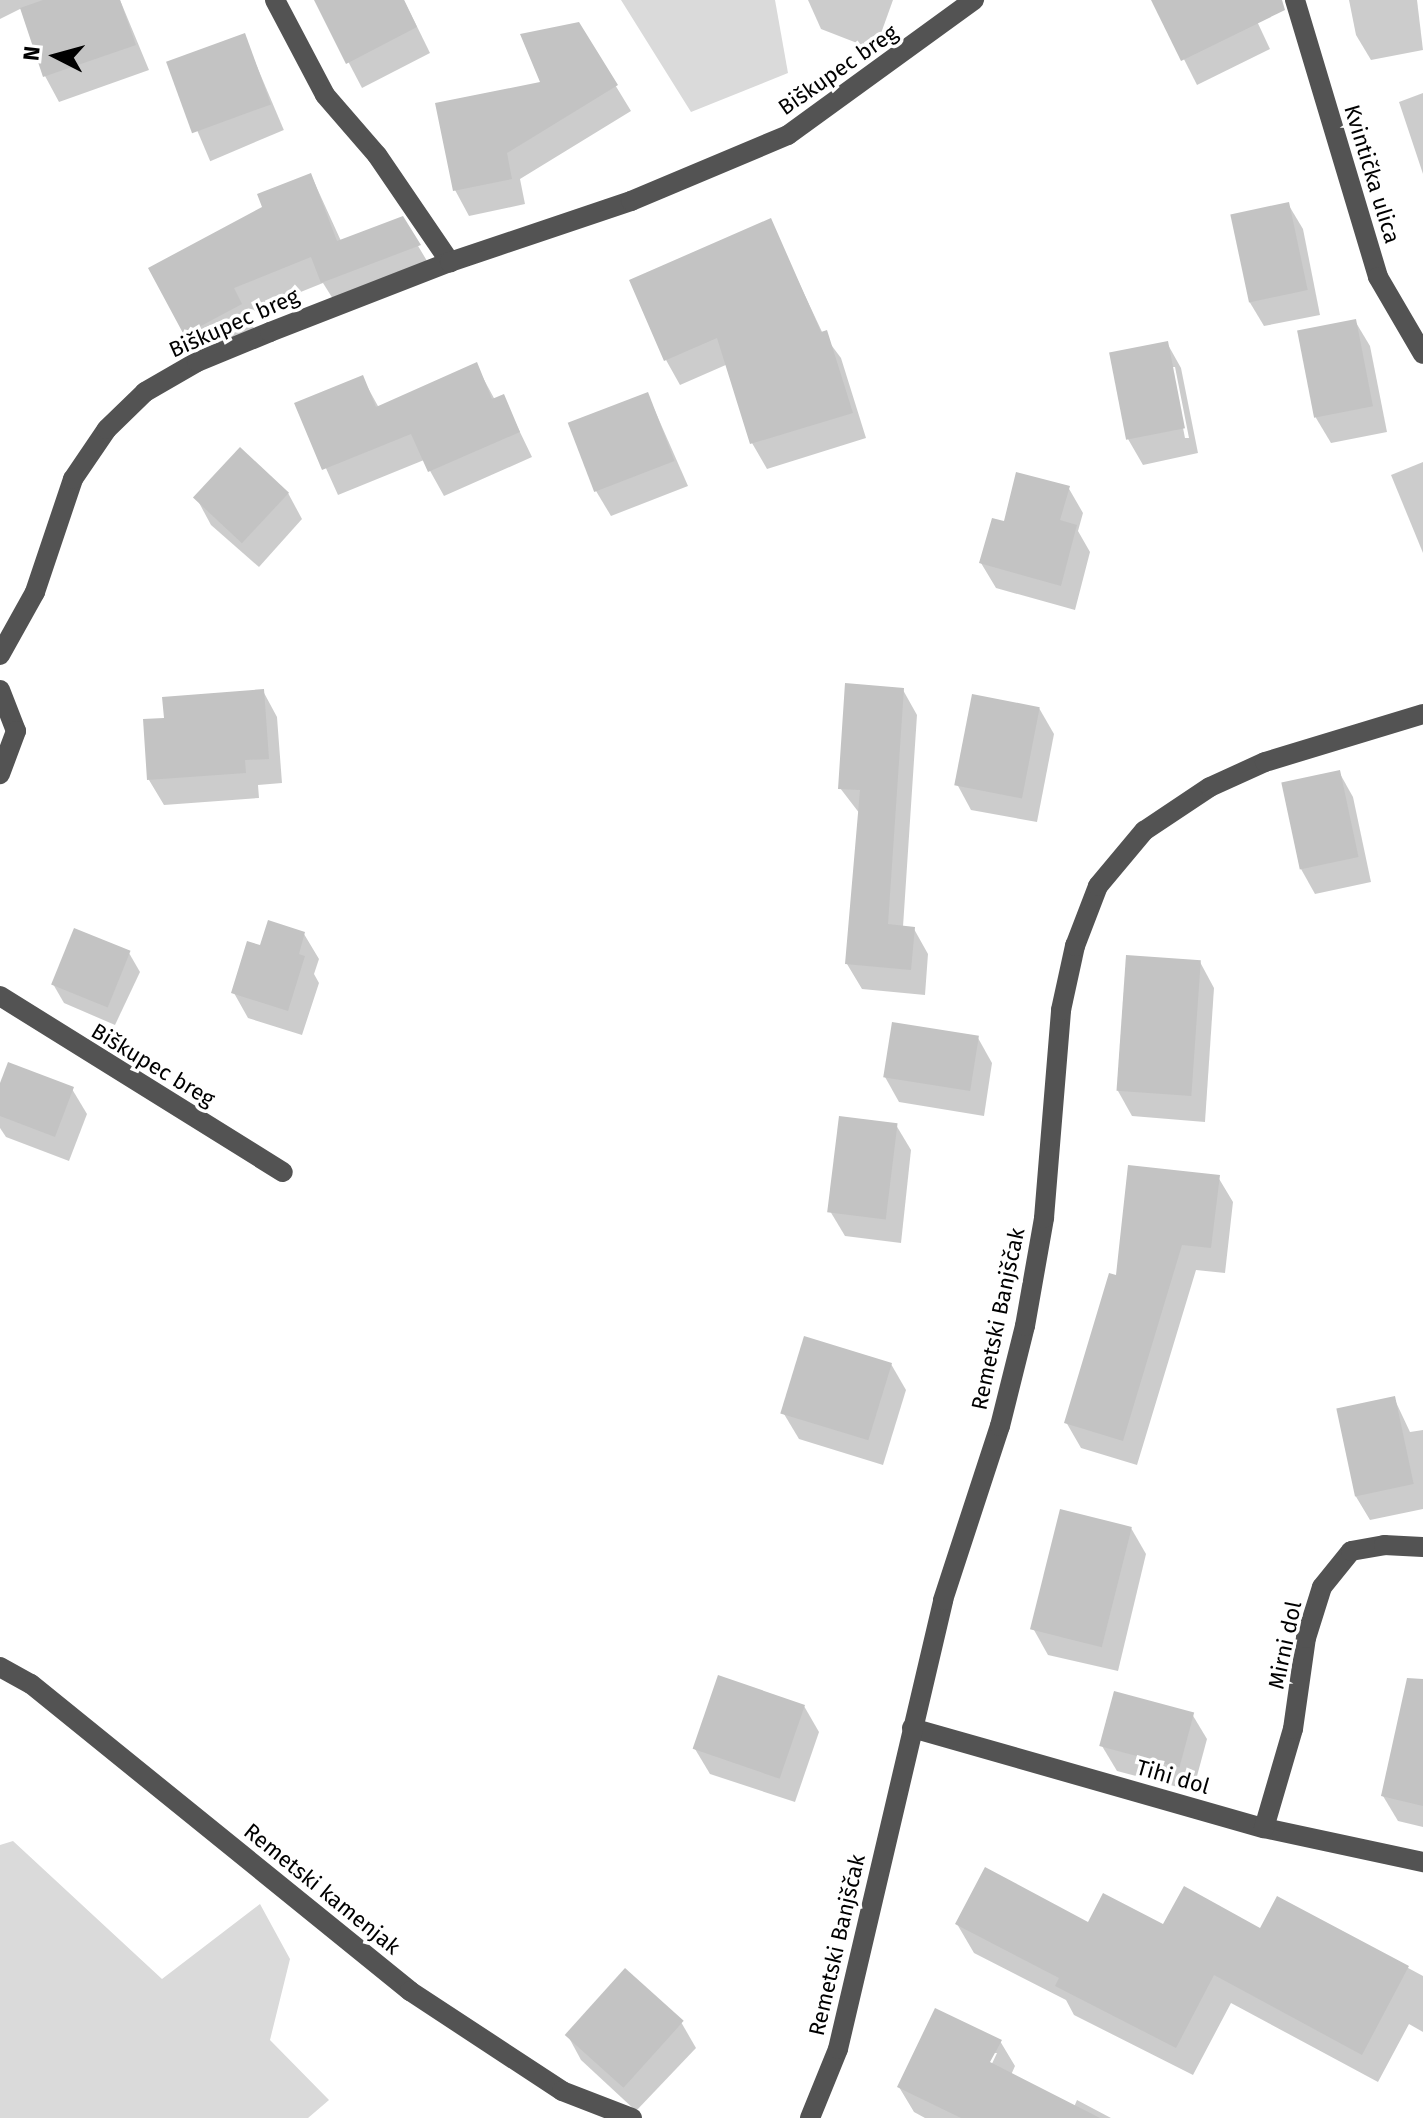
<!DOCTYPE html>
<html>
<head>
<meta charset="utf-8">
<style>
  body { margin:0 }
  #map { position:relative; width:1423px; height:2118px; overflow:hidden; background:#fff; font-family:"Fira Sans",sans-serif }
  div>[style] { position:absolute }
  .green>* { inset:0; background:#dadada }
  .shadow>* { inset:0; background:#0003; transform-origin:0 0 }
  .building>* { inset:0; background:#c3c3c3; transform-origin:0 0 }
  .minor>* { height:20px; margin:-10px; padding:0 10px; transform-origin:10px; border-radius:10px; background:#535353 }
  span { translate:-50% -50%; white-space:nowrap; text-align:center; line-height:1.15; -webkit-text-stroke:7px #fff; paint-order:stroke }
  .street-label { font-size:22px; color:#000 }
  .north { position:absolute; left:16px; top:16px; width:80px; height:80px; -webkit-text-stroke:6px #fff; paint-order:stroke; rotate:276deg; font-size:22px; font-weight:700; line-height:32px; text-align:center; color:#000 }
  .north::after { content:''; display:block; margin:auto; width:28px; height:36px; background:#000; clip-path:polygon(50% 0,100% 100%,50% 72%,0 100%) }
</style>
</head>
<body>
<div id="map">
  <div class="green">
    <i style="clip-path:polygon(621px 0,775px 0,788px 73px,691px 112px)"></i>
    <i style="clip-path:polygon(13px 1841px,162px 1979px,260px 1904px,290px 1959px,270px 2040px,329px 2100px,308px 2118px,0 2118px,0 1845px)"></i>
  </div>
  <div class="shadow">
    <i style="clip-path:polygon(0 0,120px 0,149px 70px,59px 102px,45px 76px,22px 8px,0 19px)"></i>
    <i style="clip-path:polygon(316px 0,404px 0,430px 53px,362px 88px)"></i>
    <i style="clip-path:polygon(808px 0,893px 0,875px 50px,821px 29px)"></i>
    <i style="clip-path:polygon(1154px 0,1247px 0,1270px 49px,1197px 85px)"></i>
    <i style="clip-path:polygon(1349px 0,1417px 0,1423px 50px,1371px 60px,1356px 35px)"></i>
    <i style="clip-path:polygon(578px 24px,631px 111px,520px 179px,525px 204px,469px 216px,455px 190px,543px 83px)"></i>
    <i style="left:244px;top:36px;width:102px;height:80px;rotate:67deg"></i>
    <i style="clip-path:polygon(1423px 93px,1423px 174px,1399px 102px)"></i>
    <i style="clip-path:polygon(311px 175px,341px 241px,402px 219px,433px 271px,338px 307px,323px 283px,246px 314px,255px 330px,200px 359px,151px 269px,264px 208px)"></i>
    <i style="clip-path:polygon(1288px 204px,1303px 229px,1320px 315px,1264px 326px,1249px 301px)"></i>
    <i style="clip-path:polygon(770px 221px,823px 334px,841px 358px,866px 438px,767px 469px,752px 443px,728px 364px,680px 385px,666px 360px)"></i>
    <i style="clip-path:polygon(1355px 321px,1370px 346px,1387px 432px,1331px 443px,1316px 418px,1299px 332px)"></i>
    <i style="clip-path:polygon(evenodd,1167px 343px,1181px 368px,1198px 453px,1143px 465px,1128px 439px,1167px 343px,1171px 367px,1175px 367px,1189px 438px,1185px 438px,1171px 367px)"></i>
    <i style="clip-path:polygon(476px 365px,495px 400px,503px 397px,532px 457px,444px 496px,424px 460px,338px 495px,297px 404px,362px 377px,379px 408px)"></i>
    <i style="clip-path:polygon(648px 395px,688px 486px,611px 516px,596px 491px)"></i>
    <i style="clip-path:polygon(1423px 462px,1423px 553px,1391px 475px)"></i>
    <i style="clip-path:polygon(1068px 487px,1083px 513px,1078px 531px,1090px 552px,1075px 610px,996px 588px,981px 563px,1005px 524px)"></i>
    <i style="clip-path:polygon(288px 493px,302px 519px,259px 567px,211px 525px,197px 499px)"></i>
    <i style="clip-path:polygon(903px 690px,917px 715px,903px 927px,914px 929px,928px 954px,925px 995px,862px 989px,847px 964px,860px 814px,840px 788px)"></i>
    <i style="clip-path:polygon(263px 691px,277px 717px,282px 783px,258px 785px,259px 798px,164px 805px,149px 780px,166px 720px)"></i>
    <i style="clip-path:polygon(1039px 708px,1054px 734px,1037px 822px,971px 810px,957px 784px)"></i>
    <i style="clip-path:polygon(1339px 772px,1353px 797px,1371px 882px,1315px 894px,1301px 869px,1283px 783px)"></i>
    <i style="clip-path:polygon(304px 934px,319px 959px,314px 974px,319px 983px,302px 1035px,248px 1018px,234px 993px,261px 948px)"></i>
    <i style="clip-path:polygon(129px 953px,140px 972px,115px 1025px,64px 1003px,53px 984px)"></i>
    <i style="clip-path:polygon(1200px 962px,1214px 988px,1205px 1122px,1132px 1116px,1118px 1091px)"></i>
    <i style="clip-path:polygon(978px 1038px,992px 1063px,984px 1116px,899px 1102px,885px 1077px)"></i>
    <i style="clip-path:polygon(0 1088px,72px 1089px,87px 1114px,69px 1161px,6px 1137px,0 1128px)"></i>
    <i style="clip-path:polygon(896px 1125px,911px 1150px,901px 1243px,845px 1236px,830px 1211px)"></i>
    <i style="clip-path:polygon(1218px 1177px,1233px 1202px,1225px 1273px,1196px 1270px,1137px 1465px,1081px 1448px,1066px 1422px,1118px 1278px)"></i>
    <i style="clip-path:polygon(891px 1364px,906px 1390px,883px 1465px,799px 1439px,784px 1414px)"></i>
    <i style="clip-path:polygon(1394px 1398px,1410px 1432px,1423px 1430px,1423px 1509px,1370px 1520px,1355px 1495px)"></i>
    <i style="clip-path:polygon(1131px 1528px,1146px 1554px,1118px 1671px,1048px 1655px,1034px 1630px)"></i>
    <i style="clip-path:polygon(804px 1706px,819px 1732px,795px 1802px,710px 1774px,695px 1749px)"></i>
    <i style="clip-path:polygon(1192px 1714px,1207px 1739px,1193px 1791px,1117px 1771px,1102px 1746px)"></i>
    <i style="clip-path:polygon(1423px 1718px,1423px 1827px,1398px 1821px,1383px 1796px)"></i>
    <i style="clip-path:polygon(1278px 1898px,1423px 1976px,1423px 2032px,1409px 2024px,1378px 2082px,1231px 2003px,1193px 2075px,1074px 2015px,1066px 2000px,974px 1953px,957px 1924px,1261px 1930px)"></i>
    <i style="clip-path:polygon(681px 2022px,696px 2048px,636px 2111px,581px 2060px,567px 2034px)"></i>
    <i style="clip-path:polygon(evenodd,1000px 2041px,1015px 2066px,1011px 2075px,1074px 2107px,1077px 2100px,1111px 2118px,925px 2118px,914px 2112px,899px 2087px,1000px 2041px,993px 2053px,997px 2053px,988px 2072px,984px 2070px,993px 2053px)"></i>
  </div>
  <div class="building">
    <i style="clip-path:polygon(43px 0,120px 0,136px 45px,43px 77px,20px 8px)"></i>
    <i style="clip-path:polygon(314px 0,404px 0,417px 27px,346px 64px)"></i>
    <i style="clip-path:polygon(1151px 0,1282px 0,1285px 10px,1181px 61px)"></i>
    <i style="clip-path:polygon(579px 22px,618px 85px,507px 153px,512px 179px,453px 191px,435px 103px,540px 82px,520px 34px)"></i>
    <i style="left:245px;top:33px;width:76px;height:84px;rotate:70deg"></i>
    <i style="clip-path:polygon(311px 173px,337px 241px,403px 216px,421px 245px,321px 283px,311px 257px,234px 288px,242px 304px,184px 335px,148px 268px,262px 207px,257px 194px)"></i>
    <i style="left:1289px;top:202px;width:90px;height:60px;rotate:78deg"></i>
    <i style="clip-path:polygon(771px 218px,821px 332px,827px 330px,853px 413px,750px 444px,717px 338px,664px 361px,629px 280px)"></i>
    <i style="left:1356px;top:319px;width:89px;height:60px;rotate:79deg"></i>
    <i style="left:1168px;top:341px;width:89px;height:60px;rotate:79deg"></i>
    <i style="clip-path:polygon(477px 362px,492px 399px,504px 394px,520px 432px,428px 472px,411px 434px,322px 470px,294px 403px,363px 375px,376px 407px)"></i>
    <i style="left:648px;top:392px;width:74px;height:86px;rotate:69deg"></i>
    <i style="left:240px;top:447px;width:67px;height:69px;rotate:43deg"></i>
    <i style="clip-path:polygon(1016px 472px,1070px 486px,1060px 520px,1077px 525px,1061px 586px,979px 563px,992px 518px,1004px 521px)"></i>
    <i style="clip-path:polygon(845px 683px,904px 688px,888px 924px,915px 927px,911px 970px,845px 964px,860px 790px,838px 789px)"></i>
    <i style="clip-path:polygon(264px 689px,269px 759px,245px 760px,246px 773px,147px 780px,143px 719px,164px 718px,162px 697px)"></i>
    <i style="left:972px;top:694px;width:69px;height:93px;rotate:11deg"></i>
    <i style="left:1340px;top:770px;width:89px;height:60px;rotate:78deg"></i>
    <i style="clip-path:polygon(268px 920px,305px 932px,299px 954px,305px 956px,288px 1011px,231px 993px,247px 941px,260px 945px)"></i>
    <i style="left:74px;top:928px;width:61px;height:61px;rotate:22deg"></i>
    <i style="left:1126px;top:955px;width:75px;height:136px;rotate:4deg"></i>
    <i style="left:892px;top:1022px;width:88px;height:56px;rotate:9deg"></i>
    <i style="clip-path:polygon(8px 1062px,74px 1087px,55px 1137px,0 1116px,0 1083px)"></i>
    <i style="left:839px;top:1116px;width:59px;height:97px;rotate:7deg"></i>
    <i style="clip-path:polygon(1128px 1165px,1220px 1175px,1211px 1248px,1182px 1245px,1123px 1441px,1064px 1423px,1109px 1273px,1116px 1275px)"></i>
    <i style="left:804px;top:1336px;width:92px;height:81px;rotate:17deg"></i>
    <i style="left:1395px;top:1396px;width:90px;height:60px;rotate:78deg"></i>
    <i style="left:1060px;top:1509px;width:74px;height:124px;rotate:14deg"></i>
    <i style="left:718px;top:1675px;width:92px;height:78px;rotate:19deg"></i>
    <i style="clip-path:polygon(1407px 1678px,1423px 1679px,1423px 1806px,1381px 1796px)"></i>
    <i style="left:1114px;top:1691px;width:83px;height:57px;rotate:15deg"></i>
    <i style="clip-path:polygon(985px 1867px,1088px 1922px,1103px 1893px,1163px 1924px,1184px 1886px,1260px 1928px,1277px 1896px,1409px 1966px,1362px 2055px,1214px 1975px,1176px 2048px,1055px 1986px,1059px 1978px,955px 1924px)"></i>
    <i style="left:625px;top:1968px;width:79px;height:90px;rotate:42deg"></i>
    <i style="clip-path:polygon(935px 2008px,1002px 2040px,990px 2062px,1100px 2118px,961px 2118px,897px 2087px)"></i>
  </div>
  <div class="minor">
    <i style="left:275px;top:0;width:107px;rotate:62.2deg"></i>
    <i style="left:325px;top:95px;width:79px;rotate:49.1deg"></i>
    <i style="left:377px;top:155px;width:130px;rotate:55.7deg"></i>
    <i style="left:1295px;top:0;width:289px;rotate:73.3deg"></i>
    <i style="left:1378px;top:277px;width:89px;rotate:59.7deg"></i>
    <i style="left:0;top:655px;width:72px;rotate:-60.9deg"></i>
    <i style="left:35px;top:592px;width:119px;rotate:-71.4deg"></i>
    <i style="left:73px;top:479px;width:60px;rotate:-55.8deg"></i>
    <i style="left:107px;top:429px;width:53px;rotate:-44.2deg"></i>
    <i style="left:145px;top:392px;width:60px;rotate:-30deg"></i>
    <i style="left:197px;top:362px;width:79px;rotate:-22.3deg"></i>
    <i style="left:270px;top:332px;width:193px;rotate:-21.3deg"></i>
    <i style="left:450px;top:262px;width:191px;rotate:-18.6deg"></i>
    <i style="left:631px;top:201px;width:170px;rotate:-22.8deg"></i>
    <i style="left:788px;top:135px;width:230px;rotate:-36deg"></i>
    <i style="left:0;top:690px;width:44px;rotate:68.7deg"></i>
    <i style="left:16px;top:731px;width:46px;rotate:110.4deg"></i>
    <i style="left:0;top:996px;width:333px;rotate:31.9deg"></i>
    <i style="left:0;top:1667px;width:35px;rotate:29deg"></i>
    <i style="left:31px;top:1684px;width:488px;rotate:39deg"></i>
    <i style="left:410px;top:1991px;width:182px;rotate:33.3deg"></i>
    <i style="left:562px;top:2091px;width:75px;rotate:21.1deg"></i>
    <i style="left:912px;top:1728px;width:366px;rotate:15.9deg"></i>
    <i style="left:1264px;top:1828px;width:163px;rotate:12.1deg"></i>
    <i style="left:1264px;top:1828px;width:103px;rotate:-73.7deg"></i>
    <i style="left:1293px;top:1729px;width:92px;rotate:-81.9deg"></i>
    <i style="left:1306px;top:1638px;width:53px;rotate:-72.6deg"></i>
    <i style="left:1322px;top:1587px;width:46px;rotate:-51.1deg"></i>
    <i style="left:1351px;top:1551px;width:34px;rotate:-10deg"></i>
    <i style="left:1384px;top:1545px;width:39px;rotate:3deg"></i>
    <i style="left:810px;top:2118px;width:74px;rotate:-67.9deg"></i>
    <i style="left:838px;top:2049px;width:461px;rotate:-76.8deg"></i>
    <i style="left:943px;top:1600px;width:183px;rotate:-71.9deg"></i>
    <i style="left:1000px;top:1426px;width:103px;rotate:-76deg"></i>
    <i style="left:1025px;top:1326px;width:110px;rotate:-80deg"></i>
    <i style="left:1044px;top:1218px;width:209px;rotate:-85.3deg"></i>
    <i style="left:1061px;top:1010px;width:66px;rotate:-77.7deg"></i>
    <i style="left:1075px;top:946px;width:64px;rotate:-69deg"></i>
    <i style="left:1098px;top:886px;width:72px;rotate:-50.1deg"></i>
    <i style="left:1144px;top:831px;width:79px;rotate:-33.7deg"></i>
    <i style="left:1210px;top:787px;width:60px;rotate:-24.4deg"></i>
    <i style="left:1265px;top:762px;width:165px;rotate:-16.9deg"></i>
  </div>
  <div class="street-label">
    <span style="left:838px;top:70px;rotate:-35deg">Biškupec breg</span>
    <span style="left:1372px;top:174px;rotate:73deg">Kvintička ulica</span>
    <span style="left:234px;top:323px;rotate:-24deg">Biškupec breg</span>
    <span style="left:153px;top:1065px;rotate:31deg">Biškupec breg</span>
    <span style="left:998px;top:1319px;rotate:-78deg">Remetski Banjščak</span>
    <span style="left:1285px;top:1645px;rotate:-78deg">Mirni dol</span>
    <span style="left:1173px;top:1777px;rotate:16deg">Tihi dol</span>
    <span style="left:322px;top:1889px;rotate:39deg">Remetski kamenjak</span>
    <span style="left:837px;top:1945px;rotate:-77deg">Remetski Banjščak</span>
  </div>
  <div class="north">N</div>
</div>
</body>
</html>
